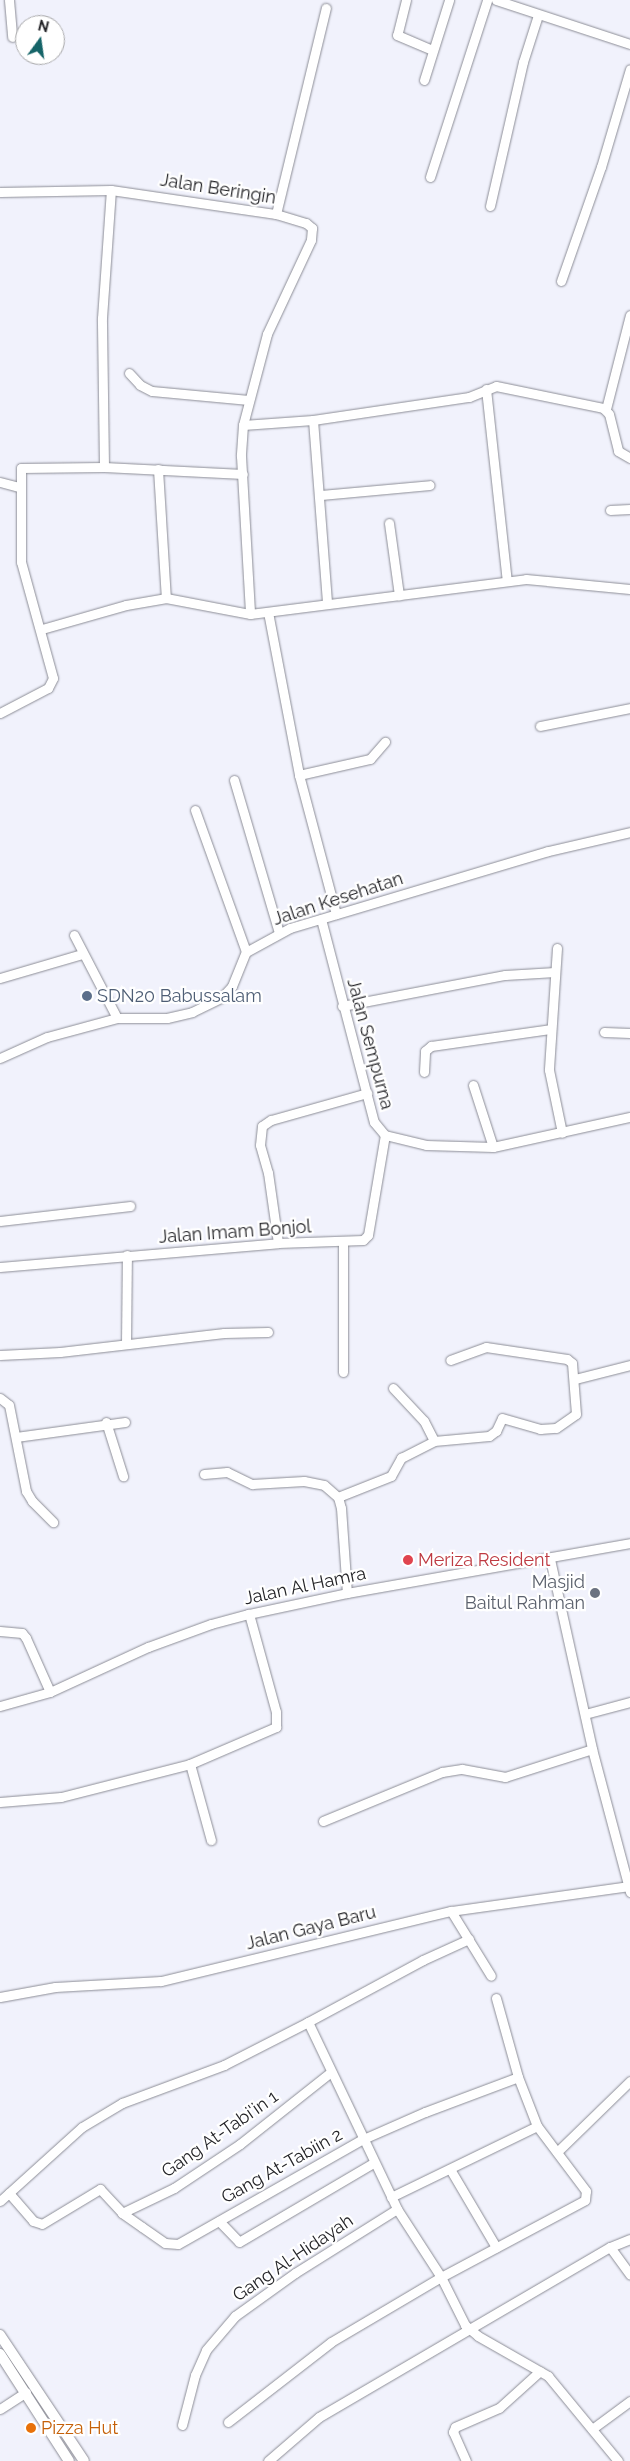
<!DOCTYPE html>
<html>
<head>
<meta charset="utf-8">
<style>
  body { margin:0 }
  #map { position:relative; width:630px; height:2461px; overflow:hidden; background:#f1f2fc; font-family:Raleway,sans-serif }
  div>[style] { position:absolute }
  .roads { filter:drop-shadow(0 0 1px #8c8d96) drop-shadow(0 0 1px #8c8d96) }
  .minor>* { height:9px; margin:-4.5px; padding:0 4.5px; transform-origin:4.5px; border-radius:4.5px; background:#fff }
  .tertiary>* { height:10px; margin:-5px; padding:0 5px; transform-origin:5px; border-radius:5px; background:#fff }
  .dots>* { width:14px; height:14px; translate:-50% -50%; box-sizing:border-box; border:2px solid #fff; border-radius:50% }
  span { translate:-50% -50%; white-space:nowrap; text-align:center; line-height:1.15; -webkit-text-stroke:4.5px #fff; paint-order:stroke }
  .street-label { font-size:18px; color:#242428 }
  .service-label { font-size:18px; color:#4e5e75 }
  .left { translate:0 -50%; text-align:left }
  .health-label { font-size:18px; color:#be3a42 }
  .worship-label { font-size:18px; color:#5b616d }
  .right { translate:-100% -50%; text-align:right }
  .food-label { font-size:18px; color:#c56008 }
  .north { position:absolute; left:15px; top:15px; width:50px; height:50px; box-sizing:border-box; background:#fff; border:1px solid #a7a7a9; border-radius:50%; rotate:14deg; font-size:14px; font-weight:700; line-height:20px; text-align:center; color:#242428 }
  .north::after { content:''; display:block; margin:auto; width:18px; height:22px; background:#156468; clip-path:polygon(50% 0,100% 100%,50% 72%,0 100%) }
</style>
</head>
<body>
<div id="map">
  <div class="roads">
    <div class="minor">
      <i style="left:9px;top:0;width:37px;rotate:85deg"></i>
      <i style="left:406px;top:0;width:36px;rotate:104deg"></i>
      <i style="left:397px;top:35px;width:38px;rotate:23deg"></i>
      <i style="left:496px;top:0;width:141px;rotate:18.2deg"></i>
      <i style="left:424px;top:80px;width:84px;rotate:-72.6deg"></i>
      <i style="left:430px;top:177px;width:186px;rotate:-72.1deg"></i>
      <i style="left:0;top:192px;width:111px;rotate:-1deg"></i>
      <i style="left:111px;top:190px;width:167px;rotate:8.3deg"></i>
      <i style="left:276px;top:214px;width:31px;rotate:17deg"></i>
      <i style="left:306px;top:223px;width:8px;rotate:40deg"></i>
      <i style="left:312px;top:228px;width:12px;rotate:95deg"></i>
      <i style="left:311px;top:240px;width:104px;rotate:115.1deg"></i>
      <i style="left:267px;top:334px;width:94px;rotate:104.8deg"></i>
      <i style="left:243px;top:425px;width:31px;rotate:94deg"></i>
      <i style="left:241px;top:456px;width:158px;rotate:86.7deg"></i>
      <i style="left:490px;top:206px;width:148px;rotate:-77.1deg"></i>
      <i style="left:523px;top:62px;width:49px;rotate:-72.3deg"></i>
      <i style="left:276px;top:214px;width:212px;rotate:-76.4deg"></i>
      <i style="left:561px;top:281px;width:121px;rotate:-70.7deg"></i>
      <i style="left:601px;top:167px;width:102px;rotate:-73.5deg"></i>
      <i style="left:129px;top:373px;width:16px;rotate:47deg"></i>
      <i style="left:140px;top:385px;width:13px;rotate:27deg"></i>
      <i style="left:152px;top:391px;width:97px;rotate:5.3deg"></i>
      <i style="left:486px;top:389px;width:193px;rotate:83.8deg"></i>
      <i style="left:606px;top:409px;width:97px;rotate:-75.7deg"></i>
      <i style="left:313px;top:420px;width:183px;rotate:85.6deg"></i>
      <i style="left:243px;top:425px;width:70px;rotate:-4.1deg"></i>
      <i style="left:313px;top:420px;width:158px;rotate:-8.4deg"></i>
      <i style="left:469px;top:397px;width:29px;rotate:-22deg"></i>
      <i style="left:496px;top:386px;width:109px;rotate:11.6deg"></i>
      <i style="left:603px;top:408px;width:8px;rotate:45deg"></i>
      <i style="left:609px;top:414px;width:38px;rotate:76deg"></i>
      <i style="left:618px;top:451px;width:14px;rotate:30deg"></i>
      <i style="left:104px;top:467px;width:149px;rotate:-90.8deg"></i>
      <i style="left:102px;top:318px;width:128px;rotate:-86deg"></i>
      <i style="left:158px;top:469px;width:129px;rotate:86.5deg"></i>
      <i style="left:0;top:482px;width:20px;rotate:15deg"></i>
      <i style="left:321px;top:495px;width:109px;rotate:-5.2deg"></i>
      <i style="left:610px;top:510px;width:20px;rotate:-3deg"></i>
      <i style="left:389px;top:523px;width:73px;rotate:82.1deg"></i>
      <i style="left:268px;top:612px;width:166px;rotate:79.2deg"></i>
      <i style="left:299px;top:775px;width:144px;rotate:75.1deg"></i>
      <i style="left:42px;top:629px;width:87px;rotate:-15.9deg"></i>
      <i style="left:126px;top:605px;width:41px;rotate:-9.9deg"></i>
      <i style="left:166px;top:598px;width:86px;rotate:10.8deg"></i>
      <i style="left:250px;top:614px;width:278px;rotate:-7.2deg"></i>
      <i style="left:526px;top:579px;width:104px;rotate:5.5deg"></i>
      <i style="left:0;top:713px;width:54px;rotate:-27.5deg"></i>
      <i style="left:48px;top:688px;width:11px;rotate:-63deg"></i>
      <i style="left:53px;top:678px;width:120px;rotate:-105.4deg"></i>
      <i style="left:21px;top:562px;width:94px;rotate:-90deg"></i>
      <i style="left:21px;top:468px;width:83px;rotate:-0.7deg"></i>
      <i style="left:104px;top:467px;width:139px;rotate:2.9deg"></i>
      <i style="left:540px;top:726px;width:92px;rotate:-11.3deg"></i>
      <i style="left:299px;top:775px;width:73px;rotate:-12.7deg"></i>
      <i style="left:370px;top:759px;width:23px;rotate:-49deg"></i>
      <i style="left:234px;top:780px;width:159px;rotate:73.6deg"></i>
      <i style="left:195px;top:810px;width:151px;rotate:70.2deg"></i>
      <i style="left:321px;top:919px;width:210px;rotate:75.4deg"></i>
      <i style="left:374px;top:1122px;width:17px;rotate:50deg"></i>
      <i style="left:385px;top:1135px;width:42px;rotate:13.7deg"></i>
      <i style="left:426px;top:1145px;width:67px;rotate:1.7deg"></i>
      <i style="left:493px;top:1147px;width:140px;rotate:-12.4deg"></i>
      <i style="left:74px;top:935px;width:93px;rotate:62.6deg"></i>
      <i style="left:557px;top:948px;width:122px;rotate:93.8deg"></i>
      <i style="left:549px;top:1070px;width:64px;rotate:78.3deg"></i>
      <i style="left:0;top:978px;width:85px;rotate:-16.3deg"></i>
      <i style="left:342px;top:1006px;width:166px;rotate:-10.8deg"></i>
      <i style="left:505px;top:975px;width:50px;rotate:-3.4deg"></i>
      <i style="left:604px;top:1032px;width:26px;rotate:2deg"></i>
      <i style="left:0;top:1058px;width:51px;rotate:-24.1deg"></i>
      <i style="left:47px;top:1037px;width:73px;rotate:-15.2deg"></i>
      <i style="left:117px;top:1018px;width:50px"></i>
      <i style="left:167px;top:1018px;width:26px;rotate:-13deg"></i>
      <i style="left:192px;top:1012px;width:32px;rotate:-26deg"></i>
      <i style="left:221px;top:998px;width:16px;rotate:-47deg"></i>
      <i style="left:232px;top:986px;width:37px;rotate:-68deg"></i>
      <i style="left:246px;top:952px;width:50px;rotate:-28.6deg"></i>
      <i style="left:290px;top:928px;width:269px;rotate:-16.6deg"></i>
      <i style="left:548px;top:851px;width:84px;rotate:-13deg"></i>
      <i style="left:424px;top:1072px;width:21px;rotate:-87deg"></i>
      <i style="left:425px;top:1051px;width:8px;rotate:-40deg"></i>
      <i style="left:431px;top:1046px;width:120px;rotate:-8.1deg"></i>
      <i style="left:473px;top:1085px;width:65px;rotate:72.1deg"></i>
      <i style="left:0;top:1221px;width:131px;rotate:-6.6deg"></i>
      <i style="left:278px;top:1243px;width:71px;rotate:-98.1deg"></i>
      <i style="left:268px;top:1173px;width:29px;rotate:-106deg"></i>
      <i style="left:260px;top:1145px;width:19px;rotate:-84deg"></i>
      <i style="left:262px;top:1126px;width:11px;rotate:-34deg"></i>
      <i style="left:271px;top:1120px;width:100px;rotate:-15.7deg"></i>
      <i style="left:0;top:1267px;width:279px;rotate:-4.9deg"></i>
      <i style="left:278px;top:1243px;width:85px;rotate:-2deg"></i>
      <i style="left:363px;top:1240px;width:7px;rotate:-45deg"></i>
      <i style="left:368px;top:1235px;width:101px;rotate:-80.4deg"></i>
      <i style="left:126px;top:1344px;width:89px;rotate:-89.4deg"></i>
      <i style="left:0;top:1355px;width:60px;rotate:-2.9deg"></i>
      <i style="left:60px;top:1352px;width:165px;rotate:-6.6deg"></i>
      <i style="left:224px;top:1333px;width:44px;rotate:-1.3deg"></i>
      <i style="left:343px;top:1372px;width:129px;rotate:-90deg"></i>
      <i style="left:575px;top:1379px;width:57px;rotate:-14.3deg"></i>
      <i style="left:393px;top:1388px;width:45px;rotate:46.8deg"></i>
      <i style="left:424px;top:1421px;width:22px;rotate:63deg"></i>
      <i style="left:0;top:1398px;width:11px;rotate:38deg"></i>
      <i style="left:9px;top:1405px;width:88px;rotate:78.8deg"></i>
      <i style="left:26px;top:1491px;width:12px;rotate:59deg"></i>
      <i style="left:32px;top:1501px;width:30px;rotate:45deg"></i>
      <i style="left:106px;top:1422px;width:57px;rotate:72.5deg"></i>
      <i style="left:16px;top:1437px;width:110px;rotate:-7.8deg"></i>
      <i style="left:204px;top:1474px;width:23px;rotate:-5deg"></i>
      <i style="left:227px;top:1472px;width:28px;rotate:26deg"></i>
      <i style="left:252px;top:1484px;width:52px;rotate:-3.3deg"></i>
      <i style="left:304px;top:1481px;width:20px;rotate:11deg"></i>
      <i style="left:324px;top:1485px;width:18px;rotate:41deg"></i>
      <i style="left:338px;top:1497px;width:11px;rotate:75deg"></i>
      <i style="left:341px;top:1508px;width:85px;rotate:86deg"></i>
      <i style="left:338px;top:1497px;width:57px;rotate:-21.6deg"></i>
      <i style="left:391px;top:1476px;width:21px;rotate:-61deg"></i>
      <i style="left:401px;top:1458px;width:37px;rotate:-27deg"></i>
      <i style="left:434px;top:1441px;width:55px;rotate:-5.2deg"></i>
      <i style="left:489px;top:1436px;width:9px;rotate:-36deg"></i>
      <i style="left:496px;top:1431px;width:14px;rotate:-65deg"></i>
      <i style="left:502px;top:1418px;width:40px;rotate:16deg"></i>
      <i style="left:540px;top:1429px;width:16px;rotate:-4deg"></i>
      <i style="left:556px;top:1428px;width:24px;rotate:-35deg"></i>
      <i style="left:576px;top:1414px;width:51px;rotate:-94.5deg"></i>
      <i style="left:572px;top:1363px;width:6px;rotate:-141deg"></i>
      <i style="left:567px;top:1359px;width:82px;rotate:-171.6deg"></i>
      <i style="left:486px;top:1347px;width:38px;rotate:160deg"></i>
      <i style="left:550px;top:1559px;width:195px;rotate:77.5deg"></i>
      <i style="left:592px;top:1749px;width:148px;rotate:75.1deg"></i>
      <i style="left:0;top:1631px;width:22px;rotate:5deg"></i>
      <i style="left:22px;top:1633px;width:6px;rotate:51deg"></i>
      <i style="left:26px;top:1638px;width:59px;rotate:66deg"></i>
      <i style="left:0;top:1706px;width:52px;rotate:-15.6deg"></i>
      <i style="left:50px;top:1692px;width:108px;rotate:-24.7deg"></i>
      <i style="left:148px;top:1647px;width:67px;rotate:-20.1deg"></i>
      <i style="left:211px;top:1624px;width:39px;rotate:-15deg"></i>
      <i style="left:249px;top:1614px;width:100px;rotate:-12.1deg"></i>
      <i style="left:347px;top:1593px;width:287px;rotate:-10deg"></i>
      <i style="left:585px;top:1714px;width:47px;rotate:-14.9deg"></i>
      <i style="left:190px;top:1764px;width:79px;rotate:74.6deg"></i>
      <i style="left:0;top:1802px;width:61px;rotate:-4.7deg"></i>
      <i style="left:61px;top:1797px;width:133px;rotate:-14.3deg"></i>
      <i style="left:190px;top:1764px;width:94px;rotate:-23.3deg"></i>
      <i style="left:276px;top:1727px;width:15px;rotate:-90deg"></i>
      <i style="left:276px;top:1712px;width:102px;rotate:-105.4deg"></i>
      <i style="left:323px;top:1821px;width:129px;rotate:-22.4deg"></i>
      <i style="left:442px;top:1772px;width:20px;rotate:-9deg"></i>
      <i style="left:462px;top:1769px;width:44px;rotate:10.5deg"></i>
      <i style="left:505px;top:1777px;width:91px;rotate:-17.8deg"></i>
      <i style="left:451px;top:1911px;width:76px;rotate:58.4deg"></i>
      <i style="left:469px;top:1939px;width:51px;rotate:155.5deg"></i>
      <i style="left:423px;top:1960px;width:131px;rotate:151.7deg"></i>
      <i style="left:308px;top:2022px;width:207px;rotate:64.5deg"></i>
      <i style="left:397px;top:2209px;width:81px;rotate:57.1deg"></i>
      <i style="left:441px;top:2277px;width:54px;rotate:63.4deg"></i>
      <i style="left:465px;top:2325px;width:17px;rotate:40deg"></i>
      <i style="left:478px;top:2336px;width:81px;rotate:29.7deg"></i>
      <i style="left:548px;top:2376px;width:110px;rotate:50.5deg"></i>
      <i style="left:0;top:1997px;width:56px;rotate:-10.3deg"></i>
      <i style="left:55px;top:1987px;width:106px;rotate:-3.2deg"></i>
      <i style="left:161px;top:1981px;width:298px;rotate:-13.6deg"></i>
      <i style="left:451px;top:1911px;width:181px;rotate:-8deg"></i>
      <i style="left:557px;top:2152px;width:102px;rotate:-44.2deg"></i>
      <i style="left:450px;top:2169px;width:91px;rotate:59.5deg"></i>
      <i style="left:9px;top:2193px;width:37px;rotate:49deg"></i>
      <i style="left:33px;top:2221px;width:9px;rotate:18deg"></i>
      <i style="left:42px;top:2224px;width:68px;rotate:-31.1deg"></i>
      <i style="left:100px;top:2189px;width:33px;rotate:47deg"></i>
      <i style="left:122px;top:2213px;width:24px;rotate:35deg"></i>
      <i style="left:142px;top:2227px;width:28px;rotate:35deg"></i>
      <i style="left:165px;top:2243px;width:13px;rotate:4deg"></i>
      <i style="left:178px;top:2244px;width:210px;rotate:-29.6deg"></i>
      <i style="left:361px;top:2140px;width:70px;rotate:-23.6deg"></i>
      <i style="left:425px;top:2112px;width:99px;rotate:-20.6deg"></i>
      <i style="left:391px;top:2197px;width:162px;rotate:-25.9deg"></i>
      <i style="left:0;top:2201px;width:110px;rotate:-42.1deg"></i>
      <i style="left:82px;top:2127px;width:47px;rotate:-31deg"></i>
      <i style="left:122px;top:2103px;width:109px;rotate:-20.4deg"></i>
      <i style="left:224px;top:2065px;width:94px;rotate:-27.1deg"></i>
      <i style="left:122px;top:2213px;width:58px;rotate:-25.7deg"></i>
      <i style="left:174px;top:2188px;width:79px;rotate:-33.7deg"></i>
      <i style="left:240px;top:2144px;width:116px;rotate:-38.4deg"></i>
      <i style="left:219px;top:2221px;width:29px;rotate:46deg"></i>
      <i style="left:239px;top:2242px;width:156px;rotate:-30.5deg"></i>
      <i style="left:630px;top:2239px;width:22px;rotate:158deg"></i>
      <i style="left:610px;top:2247px;width:34px;rotate:54deg"></i>
      <i style="left:0;top:2409px;width:31px;rotate:-33deg"></i>
      <i style="left:228px;top:2422px;width:130px;rotate:-37.8deg"></i>
      <i style="left:331px;top:2342px;width:128px;rotate:-30.6deg"></i>
      <i style="left:441px;top:2277px;width:163px;rotate:-28.1deg"></i>
      <i style="left:585px;top:2200px;width:9px;rotate:-84deg"></i>
      <i style="left:586px;top:2191px;width:81px;rotate:-127deg"></i>
      <i style="left:537px;top:2126px;width:53px;rotate:-111.2deg"></i>
      <i style="left:518px;top:2077px;width:82px;rotate:-105.6deg"></i>
      <i style="left:182px;top:2425px;width:52px;rotate:-75.4deg"></i>
      <i style="left:195px;top:2375px;width:27px;rotate:-66deg"></i>
      <i style="left:206px;top:2350px;width:45px;rotate:-49.5deg"></i>
      <i style="left:235px;top:2316px;width:74px;rotate:-35.6deg"></i>
      <i style="left:295px;top:2273px;width:120px;rotate:-32.1deg"></i>
      <i style="left:592px;top:2429px;width:47px;rotate:-36.4deg"></i>
      <i style="left:268px;top:2461px;width:67px;rotate:-40.8deg"></i>
      <i style="left:319px;top:2417px;width:337px;rotate:-30.3deg"></i>
      <i style="left:466px;top:2461px;width:32px;rotate:-114deg"></i>
      <i style="left:453px;top:2432px;width:5px;rotate:-68deg"></i>
      <i style="left:455px;top:2427px;width:48px;rotate:-23.4deg"></i>
      <i style="left:499px;top:2408px;width:55px;rotate:-42.1deg"></i>
    </div>
    <div class="tertiary">
      <i style="left:0;top:2335px;width:151px;rotate:56.3deg"></i>
      <i style="left:0;top:2354px;width:127px;rotate:57.2deg"></i>
    </div>
  </div>
  <div class="dots">
    <i style="left:87px;top:996px;background:#5c6f8a"></i>
    <i style="left:408px;top:1560px;background:#e0444e"></i>
    <i style="left:595px;top:1593px;background:#6b7280"></i>
    <i style="left:31px;top:2428px;background:#e8710a"></i>
  </div>
  <div class="street-label">
    <span style="left:218px;top:189px;rotate:9deg">Jalan Beringin</span>
    <span style="left:338px;top:899px;rotate:-18deg">Jalan Kesehatan</span>
    <span style="left:370px;top:1044px;rotate:75deg">Jalan Sempurna</span>
    <span style="left:235px;top:1232px;rotate:-4deg">Jalan Imam Bonjol</span>
    <span style="left:305px;top:1586px;rotate:-12deg">Jalan Al Hamra</span>
    <span style="left:311px;top:1928px;rotate:-14deg">Jalan Gaya Baru</span>
    <span style="left:220px;top:2134px;rotate:-35deg">Gang At-Tabi'in 1</span>
    <span style="left:282px;top:2166px;rotate:-29deg">Gang At-Tabiin 2</span>
    <span style="left:293px;top:2258px;rotate:-34deg">Gang Al-Hidayah</span>
  </div>
  <div class="service-label">
    <span class="left" style="left:97px;top:996px">SDN20 Babussalam</span>
  </div>
  <div class="health-label">
    <span class="left" style="left:418px;top:1560px">Meriza Resident</span>
  </div>
  <div class="worship-label">
    <span class="right" style="left:585px;top:1593px">Masjid<br>Baitul Rahman</span>
  </div>
  <div class="food-label">
    <span class="left" style="left:41px;top:2428px">Pizza Hut</span>
  </div>
  <div class="north">N</div>
</div>
</body>
</html>
